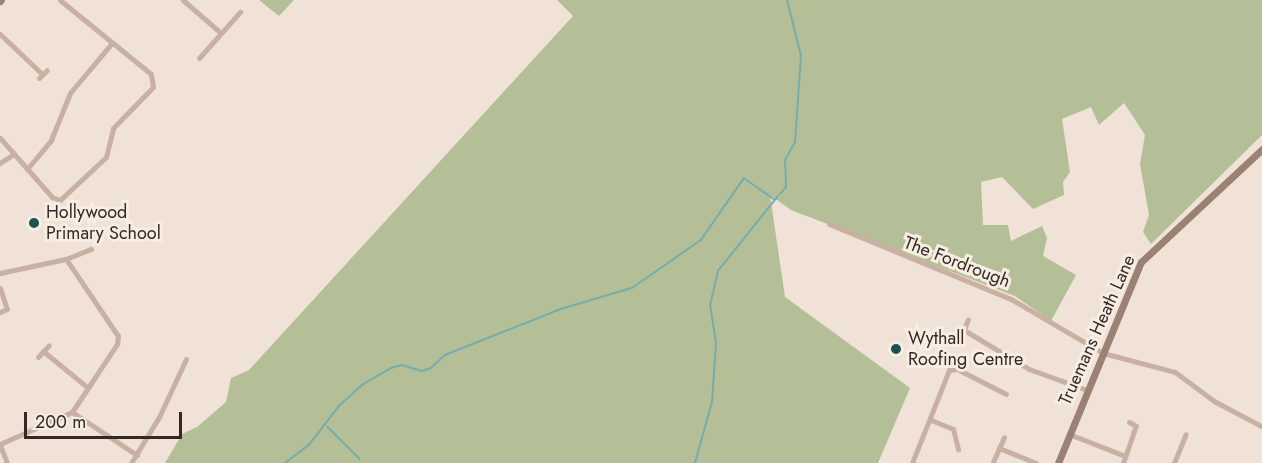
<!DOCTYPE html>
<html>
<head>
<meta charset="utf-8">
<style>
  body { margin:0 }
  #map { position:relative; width:1262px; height:463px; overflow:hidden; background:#f0e2d6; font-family:Jost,sans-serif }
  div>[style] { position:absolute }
  .green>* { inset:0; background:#b4bf97 }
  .stream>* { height:1.5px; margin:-0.75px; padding:0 0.75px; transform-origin:0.75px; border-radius:0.75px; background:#75adac }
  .street>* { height:5px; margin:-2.5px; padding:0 2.5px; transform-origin:2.5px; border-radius:2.5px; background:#c8b1a3 }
  .secondary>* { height:7px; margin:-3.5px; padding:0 3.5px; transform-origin:3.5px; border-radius:3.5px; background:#9b8074 }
  .dots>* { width:16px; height:16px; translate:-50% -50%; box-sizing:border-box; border:3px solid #f8ede2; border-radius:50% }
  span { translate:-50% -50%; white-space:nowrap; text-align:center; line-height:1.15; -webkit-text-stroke:6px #f8ede2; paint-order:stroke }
  .poi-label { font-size:18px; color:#332825 }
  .left { translate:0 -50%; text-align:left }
  .street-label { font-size:18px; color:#332825 }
  .scale { position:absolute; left:24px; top:412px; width:158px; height:27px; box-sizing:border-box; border:3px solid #332825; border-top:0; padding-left:8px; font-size:18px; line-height:21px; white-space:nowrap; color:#332825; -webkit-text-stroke:4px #f8ede2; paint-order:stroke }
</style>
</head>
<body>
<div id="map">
  <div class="green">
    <i style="clip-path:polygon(259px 0,294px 0,279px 16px)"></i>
    <i style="clip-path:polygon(557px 0,1262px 0,1262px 135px,1151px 244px,1143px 232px,1149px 215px,1140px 164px,1145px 135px,1124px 103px,1099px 125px,1091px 107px,1062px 119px,1070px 172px,1063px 182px,1064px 195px,1033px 209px,1002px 177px,981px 182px,983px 225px,1008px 225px,1011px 241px,1042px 226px,1047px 238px,1043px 256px,1076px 275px,1051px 321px,1015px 296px,791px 210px,770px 195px,785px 297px,910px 388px,878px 463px,165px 463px,182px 434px,197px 427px,226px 402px,231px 378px,249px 370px,573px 16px)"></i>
  </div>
  <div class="stream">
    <i style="left:780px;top:194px;width:9px;rotate:-49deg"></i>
    <i style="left:786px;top:187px;width:27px;rotate:-92deg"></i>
    <i style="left:785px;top:160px;width:20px;rotate:-60deg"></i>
    <i style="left:795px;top:143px;width:87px;rotate:-86.1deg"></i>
    <i style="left:801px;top:56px;width:58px;rotate:-104deg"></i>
    <i style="left:328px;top:427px;width:45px;rotate:45deg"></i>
    <i style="left:285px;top:463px;width:30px;rotate:-37deg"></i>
    <i style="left:309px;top:445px;width:49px;rotate:-52.4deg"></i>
    <i style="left:339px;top:406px;width:31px;rotate:-42deg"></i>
    <i style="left:362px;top:385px;width:34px;rotate:-30deg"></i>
    <i style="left:391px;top:368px;width:11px;rotate:-15deg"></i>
    <i style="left:402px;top:365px;width:21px;rotate:17deg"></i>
    <i style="left:422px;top:371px;width:9px;rotate:-18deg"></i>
    <i style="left:431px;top:368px;width:19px;rotate:-43deg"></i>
    <i style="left:445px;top:355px;width:125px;rotate:-21.6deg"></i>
    <i style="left:561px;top:309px;width:74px;rotate:-16.5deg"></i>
    <i style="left:632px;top:288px;width:84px;rotate:-34.8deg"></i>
    <i style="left:701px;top:240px;width:75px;rotate:-55.3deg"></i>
    <i style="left:744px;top:178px;width:37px;rotate:35deg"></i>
    <i style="left:695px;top:463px;width:63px;rotate:-74.4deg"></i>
    <i style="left:712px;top:402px;width:59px;rotate:-86.1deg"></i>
    <i style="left:716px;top:343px;width:37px;rotate:-99deg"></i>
    <i style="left:710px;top:306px;width:36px;rotate:-77deg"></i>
    <i style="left:718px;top:271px;width:96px;rotate:-51.3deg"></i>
  </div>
  <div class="street">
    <i style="left:183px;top:0;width:50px;rotate:41deg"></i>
    <i style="left:0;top:34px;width:57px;rotate:43.6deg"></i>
    <i style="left:199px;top:58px;width:62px;rotate:-48.3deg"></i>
    <i style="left:39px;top:78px;width:11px;rotate:-45deg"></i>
    <i style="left:0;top:138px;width:79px;rotate:48.6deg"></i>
    <i style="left:52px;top:197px;width:9px;rotate:21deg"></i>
    <i style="left:60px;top:200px;width:63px;rotate:-43.1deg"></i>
    <i style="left:106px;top:157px;width:30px;rotate:-76deg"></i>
    <i style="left:113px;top:128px;width:57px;rotate:-45.7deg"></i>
    <i style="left:153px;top:87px;width:13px;rotate:-99deg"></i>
    <i style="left:151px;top:74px;width:117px;rotate:-140.9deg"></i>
    <i style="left:0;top:163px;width:17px;rotate:-33deg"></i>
    <i style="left:27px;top:169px;width:38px;rotate:-50deg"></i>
    <i style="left:51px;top:140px;width:51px;rotate:-68deg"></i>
    <i style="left:70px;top:93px;width:65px;rotate:-50deg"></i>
    <i style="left:829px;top:224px;width:197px;rotate:22.4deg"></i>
    <i style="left:1011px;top:299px;width:107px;rotate:30.4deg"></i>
    <i style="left:1103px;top:353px;width:74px;rotate:14.8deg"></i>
    <i style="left:1175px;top:372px;width:49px;rotate:36.6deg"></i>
    <i style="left:1214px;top:401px;width:53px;rotate:28deg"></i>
    <i style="left:0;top:273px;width:67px;rotate:-12deg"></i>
    <i style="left:66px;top:259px;width:27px;rotate:-22deg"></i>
    <i style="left:0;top:288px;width:22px;rotate:72deg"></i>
    <i style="left:7px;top:309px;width:8px;rotate:157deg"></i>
    <i style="left:964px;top:330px;width:76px;rotate:31deg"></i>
    <i style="left:1029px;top:369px;width:62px;rotate:19.9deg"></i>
    <i style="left:960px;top:340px;width:22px;rotate:-69deg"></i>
    <i style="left:43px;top:351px;width:57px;rotate:39.3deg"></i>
    <i style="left:38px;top:357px;width:16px;rotate:-47deg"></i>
    <i style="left:72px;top:412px;width:78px;rotate:33.5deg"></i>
    <i style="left:931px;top:420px;width:24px;rotate:22deg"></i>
    <i style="left:953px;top:429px;width:21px;rotate:76deg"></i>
    <i style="left:1069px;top:434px;width:60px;rotate:21.4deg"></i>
    <i style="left:0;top:444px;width:79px;rotate:-24deg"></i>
    <i style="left:72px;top:412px;width:82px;rotate:-56.5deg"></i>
    <i style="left:117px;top:344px;width:8px;rotate:-83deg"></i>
    <i style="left:118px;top:336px;width:93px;rotate:-124deg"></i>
    <i style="left:0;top:445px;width:19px;rotate:69deg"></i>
    <i style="left:999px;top:448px;width:40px;rotate:22deg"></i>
    <i style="left:993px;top:462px;width:27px;rotate:-66deg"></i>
    <i style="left:131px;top:463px;width:54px;rotate:-58.7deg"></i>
    <i style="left:159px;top:417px;width:64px;rotate:-65deg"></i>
    <i style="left:912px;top:463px;width:100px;rotate:-68.3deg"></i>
    <i style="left:949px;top:370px;width:8px;rotate:-7deg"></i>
    <i style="left:957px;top:369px;width:55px;rotate:27deg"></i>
    <i style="left:1123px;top:463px;width:39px;rotate:-71deg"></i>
    <i style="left:1136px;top:426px;width:8px;rotate:-150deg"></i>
    <i style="left:1174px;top:463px;width:31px;rotate:-68deg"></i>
  </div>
  <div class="secondary">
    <i style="left:0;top:1px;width:1px;rotate:-45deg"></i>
    <i style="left:1058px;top:463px;width:217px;rotate:-67.6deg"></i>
    <i style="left:1141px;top:262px;width:166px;rotate:-43deg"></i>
  </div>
  <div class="dots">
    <i style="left:34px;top:223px;background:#1b5354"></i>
    <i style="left:896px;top:349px;background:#1b5354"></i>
  </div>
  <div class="poi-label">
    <span class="left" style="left:46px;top:223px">Hollywood<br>Primary School</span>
    <span class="left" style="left:908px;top:349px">Wythall<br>Roofing Centre</span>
  </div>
  <div class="street-label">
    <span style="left:957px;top:262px;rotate:21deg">The Fordrough</span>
    <span style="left:1097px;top:330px;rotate:-66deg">Truemans Heath Lane</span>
  </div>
  <div class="scale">200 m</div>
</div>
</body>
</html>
